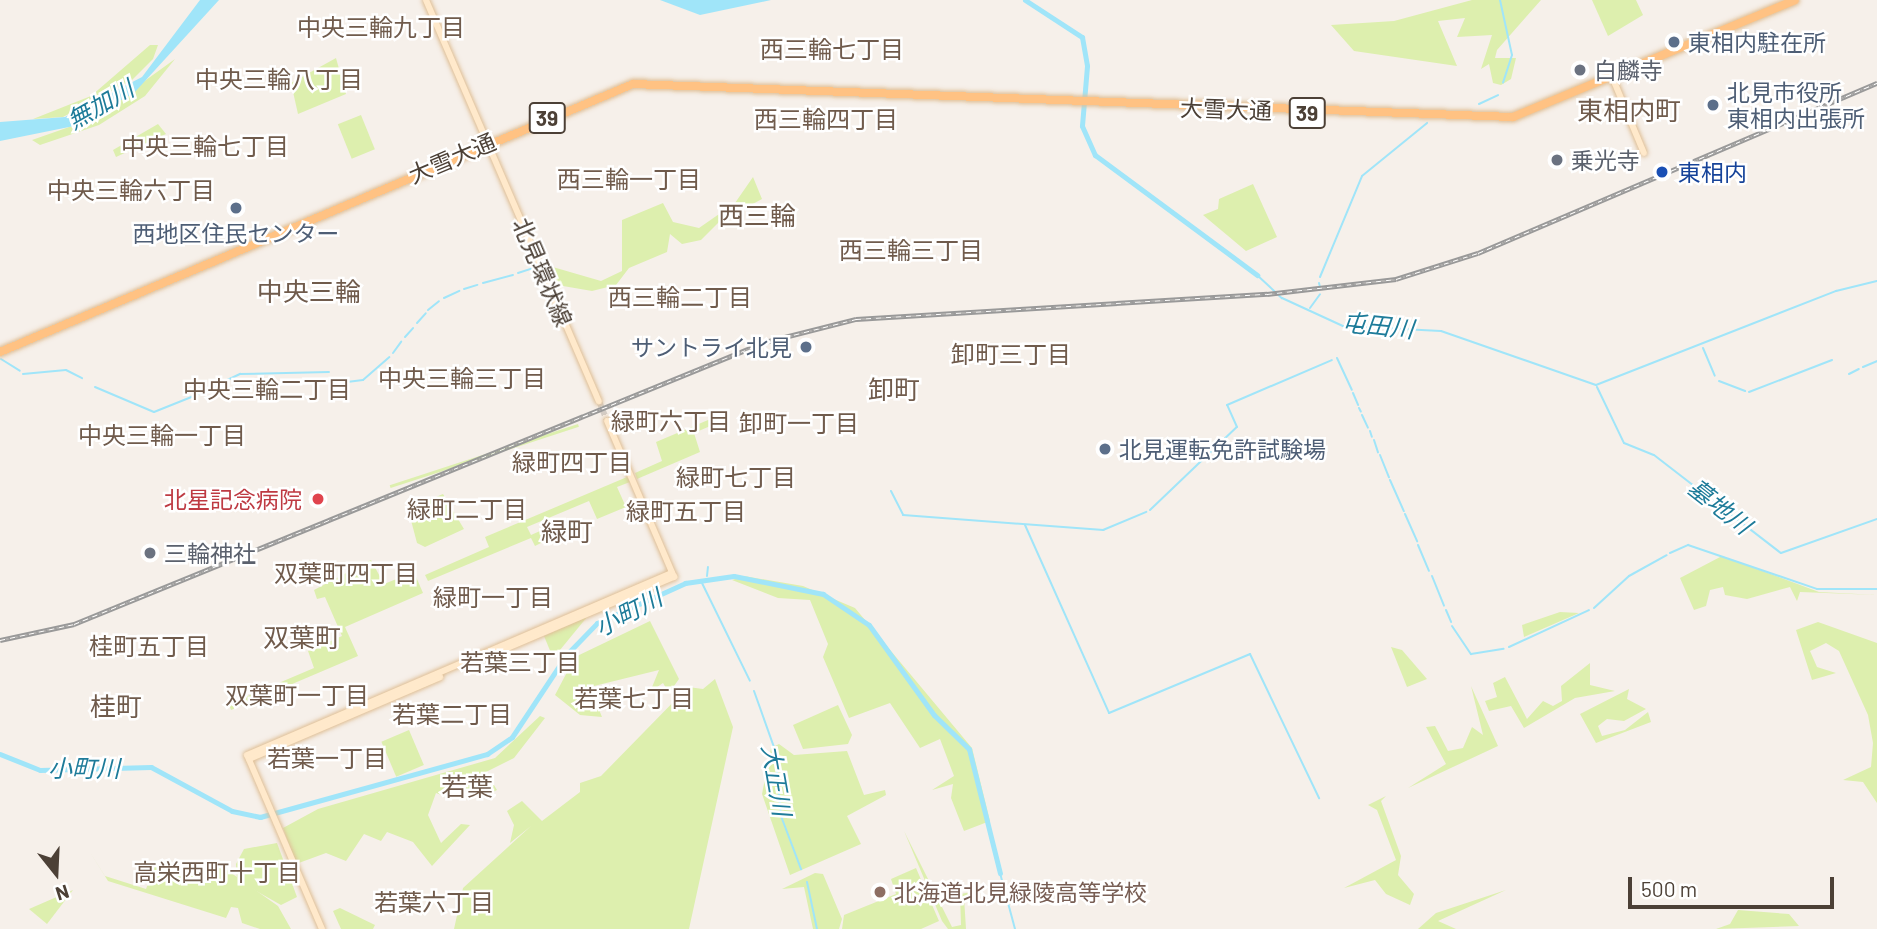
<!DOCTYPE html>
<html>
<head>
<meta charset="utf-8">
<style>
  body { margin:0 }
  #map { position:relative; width:1877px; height:929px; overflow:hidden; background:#f6f0ea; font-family:Barlow,"Noto Sans JP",sans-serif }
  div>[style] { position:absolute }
  .green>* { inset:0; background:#ddefae; transform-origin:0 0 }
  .water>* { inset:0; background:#a0e5f9 }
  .stream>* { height:2px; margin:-1px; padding:0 1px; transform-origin:1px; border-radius:1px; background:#a0e5f9 }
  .river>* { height:5px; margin:-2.5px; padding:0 2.5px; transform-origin:2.5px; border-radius:2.5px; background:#a0e5f9 }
  .secondary-tunnel>* { height:6px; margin-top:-3px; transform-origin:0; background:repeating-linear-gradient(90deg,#d4cdc6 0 6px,transparent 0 9px) }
  .roads { filter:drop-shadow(0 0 2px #dfbf96) drop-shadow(0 0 2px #dfbf96) }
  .secondary>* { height:6px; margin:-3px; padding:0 3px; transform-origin:3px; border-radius:3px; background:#ffe9cb }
  .trunk>* { height:8px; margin:-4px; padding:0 4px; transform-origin:4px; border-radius:4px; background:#ffc283 }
  .rail>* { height:4.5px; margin-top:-2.25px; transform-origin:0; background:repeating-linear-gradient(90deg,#fff 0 5px,#999 0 10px); box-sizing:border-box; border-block:2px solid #999 }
  .dots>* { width:19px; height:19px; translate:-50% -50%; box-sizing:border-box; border:4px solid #fff; border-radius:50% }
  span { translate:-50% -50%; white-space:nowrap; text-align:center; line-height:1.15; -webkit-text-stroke:5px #fff; paint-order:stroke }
  .shield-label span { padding:2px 5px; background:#fff; border:2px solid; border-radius:5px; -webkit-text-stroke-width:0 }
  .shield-label { font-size:21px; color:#4c4036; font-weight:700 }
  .service-label { font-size:23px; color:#4e5e75 }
  .left { translate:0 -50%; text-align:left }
  .right { translate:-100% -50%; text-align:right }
  .worship-label { font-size:23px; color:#5b616d }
  .street-label { font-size:23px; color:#4c4036 }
  .transit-label { font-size:23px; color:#164399 }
  .health-label { font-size:23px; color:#be3a42 }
  .education-label { font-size:23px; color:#785e54 }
  .neighbourhood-label { font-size:24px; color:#705b4c }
  .water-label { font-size:24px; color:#1d7b99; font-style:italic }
  .quarter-label { font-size:26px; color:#705b4c }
  .north { position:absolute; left:21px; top:838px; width:70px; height:70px; -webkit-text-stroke:5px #fff; paint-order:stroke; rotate:162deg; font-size:19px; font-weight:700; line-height:28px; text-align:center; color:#4c4036 }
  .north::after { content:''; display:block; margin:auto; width:24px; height:32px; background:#4c4036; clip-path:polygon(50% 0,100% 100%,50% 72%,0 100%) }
  .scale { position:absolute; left:1628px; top:877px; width:206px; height:32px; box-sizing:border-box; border:4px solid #4c4036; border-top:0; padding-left:9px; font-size:21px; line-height:24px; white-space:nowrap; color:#4c4036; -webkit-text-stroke:5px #fff; paint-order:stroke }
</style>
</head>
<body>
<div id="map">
  <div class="green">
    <i style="clip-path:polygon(1472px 0,1541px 0,1497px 50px,1495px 58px,1516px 58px,1511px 79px,1501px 85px,1493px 83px,1489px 64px,1481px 69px,1492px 35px,1457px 37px,1465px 18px,1438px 21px,1457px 66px,1354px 51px,1331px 25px,1394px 21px)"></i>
    <i style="clip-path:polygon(1592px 0,1636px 0,1643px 15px,1608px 36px)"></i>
    <i style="clip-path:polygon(150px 45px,158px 45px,153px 59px,132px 80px,63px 117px,33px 119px,91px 96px)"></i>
    <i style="clip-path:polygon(336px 58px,346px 94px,298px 114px,291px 83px)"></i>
    <i style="clip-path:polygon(175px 59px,145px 96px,99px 125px,40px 145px,32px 140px,92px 119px)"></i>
    <i style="left:361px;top:115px;width:37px;height:25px;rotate:68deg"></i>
    <i style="clip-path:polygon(158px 124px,166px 134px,116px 157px,113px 150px)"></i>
    <i style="clip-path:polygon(753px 177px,762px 199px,719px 222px,701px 240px,682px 244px,670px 234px,667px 252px,629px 268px,616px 285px,592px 291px,563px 286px,545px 276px,539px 263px,601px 281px,622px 271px,622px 220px,663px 203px,673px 222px,699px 228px,735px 203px)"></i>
    <i style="clip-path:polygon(1253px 184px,1277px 237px,1246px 251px,1203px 215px,1218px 209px,1219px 199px)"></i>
    <i style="clip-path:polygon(727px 412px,729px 418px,694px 433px,700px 452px,637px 479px,635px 473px,662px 461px,656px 442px)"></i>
    <i style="left:578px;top:424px;width:3px;height:198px;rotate:72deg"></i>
    <i style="clip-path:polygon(627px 477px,630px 482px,617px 487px,626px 507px,597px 519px,589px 501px,527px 527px,531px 535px,540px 531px,545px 541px,535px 546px,531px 538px,428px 581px,425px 575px,489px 547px,485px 537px)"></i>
    <i style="clip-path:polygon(443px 494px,464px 529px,425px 547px,417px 543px,408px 509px)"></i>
    <i style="clip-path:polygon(1722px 556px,1819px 592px,1877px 595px,1800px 592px,1797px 601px,1790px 587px,1747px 599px,1725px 595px,1723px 587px,1710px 590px,1706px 606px,1694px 610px,1680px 578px)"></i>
    <i style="clip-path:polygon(371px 560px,384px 584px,414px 572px,423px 593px,345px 627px,358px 656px,231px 710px,229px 704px,314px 668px,308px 651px,342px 636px,325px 597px,317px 599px,314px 590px)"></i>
    <i style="clip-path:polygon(744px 576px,803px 586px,855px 608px,972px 748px,990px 821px,964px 831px,951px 798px,953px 784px,932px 790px,954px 776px,940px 739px,920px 748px,890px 703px,849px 718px,823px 657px,828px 644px,810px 600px,778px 598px,732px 580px)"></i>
    <i style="clip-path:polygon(1560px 612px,1579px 613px,1524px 637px,1522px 625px)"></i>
    <i style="clip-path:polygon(587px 617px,560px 650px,551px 653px,544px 636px)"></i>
    <i style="clip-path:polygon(650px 621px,679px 679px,669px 693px,663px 683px,650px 692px,659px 670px,590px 687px,602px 717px,580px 715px,555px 695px,575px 657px)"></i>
    <i style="clip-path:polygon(1818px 622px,1877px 643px,1877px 803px,1863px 782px,1843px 780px,1871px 767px,1873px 743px,1868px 715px,1839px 651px,1826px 643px,1810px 651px,1817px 667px,1836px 673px,1812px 680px,1796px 630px)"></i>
    <i style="clip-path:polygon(1391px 647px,1402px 650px,1427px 679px,1407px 687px)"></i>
    <i style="clip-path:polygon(1590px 663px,1590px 685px,1615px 691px,1575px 698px,1524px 728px,1511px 706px,1489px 711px,1485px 701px,1497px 697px,1493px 683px,1505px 677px,1527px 719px,1543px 701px,1553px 706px,1562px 701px,1561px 686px)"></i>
    <i style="clip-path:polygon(715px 679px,733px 727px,689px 929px,454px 929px,463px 888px,531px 826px,510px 843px,514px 825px,507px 811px,522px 801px,542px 821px,580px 792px,580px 783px,601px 776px,688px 687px,703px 689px)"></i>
    <i style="clip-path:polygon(1471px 686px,1498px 746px,1408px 788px,1446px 764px,1426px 727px,1435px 726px,1448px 751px,1463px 748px,1472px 727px,1483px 735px)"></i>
    <i style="clip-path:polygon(1629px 689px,1627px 699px,1646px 709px,1624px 721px,1607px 719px,1598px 726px,1602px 736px,1625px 730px,1648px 712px,1651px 722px,1596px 743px,1580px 714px)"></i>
    <i style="clip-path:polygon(838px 705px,852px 735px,848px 744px,803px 749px,793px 725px)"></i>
    <i style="clip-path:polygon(540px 716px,545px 718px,514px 758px,486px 772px,497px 790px,489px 794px,475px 787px,452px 799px,436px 793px,428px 815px,441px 843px,461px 824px,470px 825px,432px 866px,413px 842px,387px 832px,381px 841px,364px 834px,346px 861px,326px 853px,296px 864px,283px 828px,318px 809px,495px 758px)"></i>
    <i style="left:409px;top:730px;width:38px;height:30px;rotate:67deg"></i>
    <i style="clip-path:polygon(779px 744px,794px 755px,847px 751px,864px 795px,885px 790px,886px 795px,847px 816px,861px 844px,790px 875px,762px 794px,771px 748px)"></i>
    <i style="clip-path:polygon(1386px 796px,1381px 801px,1401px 856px,1398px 875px,1414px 894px,1410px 905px,1386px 894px,1375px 880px,1344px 888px,1396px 860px,1377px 810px,1368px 805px)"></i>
    <i style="clip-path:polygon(904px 831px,952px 927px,961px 925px,960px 894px,978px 891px,964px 897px,966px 929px,948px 929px,942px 921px)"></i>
    <i style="clip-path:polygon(277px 843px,297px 897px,281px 905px,237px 880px,236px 864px,244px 849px)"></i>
    <i style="clip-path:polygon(86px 846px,105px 876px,146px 889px,156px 863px,193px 876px,199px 863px,227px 870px,278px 906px,291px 929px,260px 929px,242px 923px,238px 908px,231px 907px,226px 918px,108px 881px)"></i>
    <i style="clip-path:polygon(916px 868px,939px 921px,921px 929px,842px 929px,844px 915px,896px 894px,891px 879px)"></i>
    <i style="clip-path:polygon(815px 873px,823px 874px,842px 919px,839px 929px,813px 929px,804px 887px,782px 889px)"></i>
    <i style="clip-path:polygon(73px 890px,47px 924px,29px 909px,52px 899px)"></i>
    <i style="clip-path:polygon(1506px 890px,1438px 921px,1456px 929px,1418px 929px,1436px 913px)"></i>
    <i style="clip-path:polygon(340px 908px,375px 925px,373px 929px,341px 929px,333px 911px)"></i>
    <i style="clip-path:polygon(1738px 910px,1789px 914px,1799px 926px,1716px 929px,1730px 924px)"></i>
  </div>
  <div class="water">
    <i style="clip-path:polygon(200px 0,219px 0,134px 93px,74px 126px,0 141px,0 122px,65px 117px,142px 77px)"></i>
    <i style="clip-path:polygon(660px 0,771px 0,700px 15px)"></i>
  </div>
  <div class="stream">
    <i style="left:1500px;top:0;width:56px;rotate:77.7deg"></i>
    <i style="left:1512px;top:55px;width:29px;rotate:108deg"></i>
    <i style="left:1479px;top:104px;width:21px;rotate:-25deg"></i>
    <i style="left:518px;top:273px;width:19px;rotate:-18deg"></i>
    <i style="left:1257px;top:275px;width:34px;rotate:43deg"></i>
    <i style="left:1282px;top:298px;width:67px;rotate:24.7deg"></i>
    <i style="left:1343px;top:326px;width:98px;rotate:2.9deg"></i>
    <i style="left:1441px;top:331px;width:164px;rotate:19.2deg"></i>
    <i style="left:1596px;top:385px;width:258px;rotate:-21.4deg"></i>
    <i style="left:1836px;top:291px;width:42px;rotate:-13.7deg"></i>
    <i style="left:1320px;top:277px;width:109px;rotate:-67.4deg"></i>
    <i style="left:1362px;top:176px;width:84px;rotate:-39.2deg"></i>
    <i style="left:483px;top:283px;width:31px;rotate:-15deg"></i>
    <i style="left:1319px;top:283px;width:4px;rotate:76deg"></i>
    <i style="left:464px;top:289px;width:14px;rotate:-17deg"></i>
    <i style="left:444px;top:298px;width:17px;rotate:-25deg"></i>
    <i style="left:1310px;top:308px;width:17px;rotate:-54deg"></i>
    <i style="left:428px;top:310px;width:14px;rotate:-39deg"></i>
    <i style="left:417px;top:323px;width:13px;rotate:-48deg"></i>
    <i style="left:405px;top:337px;width:12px;rotate:-48deg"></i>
    <i style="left:1703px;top:348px;width:30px;rotate:67deg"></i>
    <i style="left:393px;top:353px;width:14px;rotate:-54deg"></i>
    <i style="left:1337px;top:358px;width:35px;rotate:65deg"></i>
    <i style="left:1px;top:359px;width:22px;rotate:32deg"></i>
    <i style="left:1863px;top:367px;width:15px;rotate:-23deg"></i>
    <i style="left:23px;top:374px;width:43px;rotate:-5.3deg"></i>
    <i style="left:66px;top:370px;width:18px;rotate:27deg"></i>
    <i style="left:1849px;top:374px;width:11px;rotate:-27deg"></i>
    <i style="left:1719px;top:381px;width:28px;rotate:21deg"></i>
    <i style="left:347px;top:382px;width:16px;rotate:-7deg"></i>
    <i style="left:363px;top:380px;width:35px;rotate:-41deg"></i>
    <i style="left:95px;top:387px;width:64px;rotate:23deg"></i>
    <i style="left:154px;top:412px;width:43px;rotate:-21.8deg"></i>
    <i style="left:1597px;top:387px;width:62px;rotate:64.3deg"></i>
    <i style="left:1624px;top:443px;width:32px;rotate:22deg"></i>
    <i style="left:1654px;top:455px;width:160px;rotate:37.7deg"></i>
    <i style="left:1781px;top:553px;width:102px;rotate:-19.5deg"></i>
    <i style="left:1749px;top:392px;width:89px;rotate:-21.1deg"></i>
    <i style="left:1353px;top:393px;width:13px;rotate:67deg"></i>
    <i style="left:198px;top:394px;width:47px;rotate:-25.5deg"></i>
    <i style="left:240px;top:374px;width:89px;rotate:-1.3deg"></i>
    <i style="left:1359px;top:408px;width:4px;rotate:63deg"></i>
    <i style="left:1362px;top:415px;width:14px;rotate:65deg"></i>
    <i style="left:1370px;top:431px;width:6px;rotate:72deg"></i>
    <i style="left:1374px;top:440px;width:13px;rotate:72deg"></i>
    <i style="left:1380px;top:455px;width:24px;rotate:68deg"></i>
    <i style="left:1390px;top:480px;width:34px;rotate:66deg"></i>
    <i style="left:891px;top:491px;width:27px;rotate:63deg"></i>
    <i style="left:903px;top:515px;width:201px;rotate:4.3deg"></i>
    <i style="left:1103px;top:530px;width:47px;rotate:-22.7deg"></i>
    <i style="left:1150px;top:510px;width:120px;rotate:-43.7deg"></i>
    <i style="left:1237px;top:427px;width:24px;rotate:-114deg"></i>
    <i style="left:1227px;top:405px;width:114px;rotate:-23.2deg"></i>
    <i style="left:1405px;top:514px;width:30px;rotate:66deg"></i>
    <i style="left:1025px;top:525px;width:206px;rotate:65.9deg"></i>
    <i style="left:1109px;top:713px;width:153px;rotate:-22.7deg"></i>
    <i style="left:1250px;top:654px;width:160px;rotate:64.4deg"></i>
    <i style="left:1418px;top:545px;width:28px;rotate:67deg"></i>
    <i style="left:1670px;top:553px;width:20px;rotate:-24deg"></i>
    <i style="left:1688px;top:545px;width:136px;rotate:18.8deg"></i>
    <i style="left:1817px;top:589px;width:60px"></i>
    <i style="left:707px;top:576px;width:9px;rotate:-84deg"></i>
    <i style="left:1432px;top:576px;width:32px;rotate:68deg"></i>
    <i style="left:701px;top:581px;width:111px;rotate:63.9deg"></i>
    <i style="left:1594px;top:608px;width:47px;rotate:-42.4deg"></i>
    <i style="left:1629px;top:576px;width:43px;rotate:-28.9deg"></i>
    <i style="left:1446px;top:610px;width:13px;rotate:67deg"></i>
    <i style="left:1452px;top:626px;width:34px;rotate:56deg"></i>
    <i style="left:1471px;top:654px;width:33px;rotate:-9deg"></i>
    <i style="left:1509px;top:647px;width:88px;rotate:-24.8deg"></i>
    <i style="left:754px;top:691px;width:63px;rotate:70.4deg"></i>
    <i style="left:775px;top:750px;width:66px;rotate:84.8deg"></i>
    <i style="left:781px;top:816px;width:57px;rotate:69.3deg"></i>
    <i style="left:1000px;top:873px;width:58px;rotate:75deg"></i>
    <i style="left:807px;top:882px;width:48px;rotate:78deg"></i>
  </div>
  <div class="river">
    <i style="left:1025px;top:0;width:68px;rotate:33deg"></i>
    <i style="left:1082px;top:37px;width:29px;rotate:80deg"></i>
    <i style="left:1087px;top:66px;width:60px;rotate:94.8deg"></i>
    <i style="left:1082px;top:126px;width:32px;rotate:66deg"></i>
    <i style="left:1095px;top:155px;width:202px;rotate:36.5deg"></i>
    <i style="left:0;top:754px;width:43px;rotate:21.8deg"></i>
    <i style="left:40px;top:770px;width:111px;rotate:-1.5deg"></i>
    <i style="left:151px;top:767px;width:92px;rotate:28.5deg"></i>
    <i style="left:232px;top:811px;width:29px;rotate:12deg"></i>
    <i style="left:260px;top:817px;width:236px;rotate:-15.5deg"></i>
    <i style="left:487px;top:754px;width:30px;rotate:-34deg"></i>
    <i style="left:512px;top:737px;width:100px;rotate:-56.5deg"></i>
    <i style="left:567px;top:654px;width:43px;rotate:-45.9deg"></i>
    <i style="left:597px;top:623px;width:97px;rotate:-24.4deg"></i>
    <i style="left:685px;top:583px;width:49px;rotate:-8.1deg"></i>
    <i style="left:734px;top:576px;width:91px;rotate:11.4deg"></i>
    <i style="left:823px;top:594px;width:55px;rotate:34deg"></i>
    <i style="left:869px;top:625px;width:111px;rotate:54.2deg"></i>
    <i style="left:934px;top:715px;width:49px;rotate:44.2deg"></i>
    <i style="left:969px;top:749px;width:128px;rotate:76deg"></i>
  </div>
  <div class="secondary-tunnel">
    <i style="left:599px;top:401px;width:22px;rotate:68deg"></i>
  </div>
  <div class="roads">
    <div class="secondary">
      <i style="left:426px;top:0;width:437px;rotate:66.7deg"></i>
      <i style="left:1613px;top:79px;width:80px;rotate:67.3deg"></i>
      <i style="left:472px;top:663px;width:220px;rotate:-23.1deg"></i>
      <i style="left:674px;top:577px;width:170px;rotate:-113.2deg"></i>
      <i style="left:249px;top:759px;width:208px;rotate:-23.2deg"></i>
      <i style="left:322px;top:929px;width:189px;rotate:-113.3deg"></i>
      <i style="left:247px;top:755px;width:462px;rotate:-23.2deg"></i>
    </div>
    <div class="trunk">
      <i style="left:0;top:352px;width:687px;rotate:-22.95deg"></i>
      <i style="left:633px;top:84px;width:881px;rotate:2.15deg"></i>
      <i style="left:1513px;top:117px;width:305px;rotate:-22.5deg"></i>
    </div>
  </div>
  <div class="rail">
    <i style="left:0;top:640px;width:76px;rotate:-12.2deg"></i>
    <i style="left:74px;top:624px;width:746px;rotate:-22.2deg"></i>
    <i style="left:765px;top:342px;width:94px;rotate:-14.2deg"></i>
    <i style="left:856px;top:319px;width:412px;rotate:-3.5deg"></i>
    <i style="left:1267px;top:294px;width:130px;rotate:-6.6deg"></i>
    <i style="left:1396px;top:279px;width:86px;rotate:-17.6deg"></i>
    <i style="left:1478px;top:253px;width:434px;rotate:-23.1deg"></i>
  </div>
  <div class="dots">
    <i style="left:1674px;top:42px;background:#5c6f8a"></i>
    <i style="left:1580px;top:70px;background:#6b7280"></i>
    <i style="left:1713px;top:105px;background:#5c6f8a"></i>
    <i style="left:1557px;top:160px;background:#6b7280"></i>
    <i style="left:1662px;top:172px;background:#1a4fb4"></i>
    <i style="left:236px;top:208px;background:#5c6f8a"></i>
    <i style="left:806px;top:347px;background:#5c6f8a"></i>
    <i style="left:1105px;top:449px;background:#5c6f8a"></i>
    <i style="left:318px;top:499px;background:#e0444e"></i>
    <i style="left:150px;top:553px;background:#6b7280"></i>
    <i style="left:880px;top:892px;background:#8d6e63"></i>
  </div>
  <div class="shield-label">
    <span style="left:1307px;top:113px">39</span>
    <span style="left:547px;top:118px">39</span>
  </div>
  <div class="service-label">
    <span class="left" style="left:1688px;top:42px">東相内駐在所</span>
    <span class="left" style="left:1727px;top:105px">北見市役所<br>東相内出張所</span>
    <span style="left:236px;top:233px">西地区住民センター</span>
    <span class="right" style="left:792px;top:347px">サントライ北見</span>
    <span class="left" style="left:1119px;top:449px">北見運転免許試験場</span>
  </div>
  <div class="worship-label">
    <span class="left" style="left:1594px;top:70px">白麟寺</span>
    <span class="left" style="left:1571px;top:160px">乗光寺</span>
    <span class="left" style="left:164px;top:553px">三輪神社</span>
  </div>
  <div class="street-label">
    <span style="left:1226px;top:109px;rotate:2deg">大雪大通</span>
    <span style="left:452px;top:158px;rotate:-23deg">大雪大通</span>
    <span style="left:543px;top:272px;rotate:67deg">北見環状線</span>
  </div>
  <div class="transit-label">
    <span class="left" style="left:1678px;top:172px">東相内</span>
  </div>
  <div class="health-label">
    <span class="right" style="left:302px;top:499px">北星記念病院</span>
  </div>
  <div class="education-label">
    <span class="left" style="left:894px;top:892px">北海道北見緑陵高等学校</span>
  </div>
  <div class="neighbourhood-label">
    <span style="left:381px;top:27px">中央三輪九丁目</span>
    <span style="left:832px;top:49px">西三輪七丁目</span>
    <span style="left:279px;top:79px">中央三輪八丁目</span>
    <span style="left:826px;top:119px">西三輪四丁目</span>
    <span style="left:205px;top:146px">中央三輪七丁目</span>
    <span style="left:629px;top:179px">西三輪一丁目</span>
    <span style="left:131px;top:190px">中央三輪六丁目</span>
    <span style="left:911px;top:250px">西三輪三丁目</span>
    <span style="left:680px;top:297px">西三輪二丁目</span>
    <span style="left:1011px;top:354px">卸町三丁目</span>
    <span style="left:462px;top:378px">中央三輪三丁目</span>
    <span style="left:267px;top:389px">中央三輪二丁目</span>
    <span style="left:671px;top:421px">緑町六丁目</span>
    <span style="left:799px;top:423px">卸町一丁目</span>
    <span style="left:162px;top:435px">中央三輪一丁目</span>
    <span style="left:572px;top:462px">緑町四丁目</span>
    <span style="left:736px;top:477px">緑町七丁目</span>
    <span style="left:467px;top:509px">緑町二丁目</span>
    <span style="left:686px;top:511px">緑町五丁目</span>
    <span style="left:346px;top:573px">双葉町四丁目</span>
    <span style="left:493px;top:597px">緑町一丁目</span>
    <span style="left:149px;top:646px">桂町五丁目</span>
    <span style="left:520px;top:662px">若葉三丁目</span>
    <span style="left:297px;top:695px">双葉町一丁目</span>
    <span style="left:634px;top:698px">若葉七丁目</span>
    <span style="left:452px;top:714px">若葉二丁目</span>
    <span style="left:327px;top:758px">若葉一丁目</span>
    <span style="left:217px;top:872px">高栄西町十丁目</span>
    <span style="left:434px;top:902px">若葉六丁目</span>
  </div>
  <div class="water-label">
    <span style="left:100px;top:104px;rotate:-30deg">無加川</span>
    <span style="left:1378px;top:325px;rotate:6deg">屯田川</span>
    <span style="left:1720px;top:506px;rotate:38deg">墓地川</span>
    <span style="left:628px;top:612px;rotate:-28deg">小町川</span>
    <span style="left:84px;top:768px">小町川</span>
    <span style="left:777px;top:780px;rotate:80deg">大正川</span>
  </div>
  <div class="quarter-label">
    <span style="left:1629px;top:110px">東相内町</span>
    <span style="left:757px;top:215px">西三輪</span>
    <span style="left:309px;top:291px">中央三輪</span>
    <span style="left:894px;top:389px">卸町</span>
    <span style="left:567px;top:531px">緑町</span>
    <span style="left:302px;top:637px">双葉町</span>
    <span style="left:116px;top:706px">桂町</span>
    <span style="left:467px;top:786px">若葉</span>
  </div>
  <div class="north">N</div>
  <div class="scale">500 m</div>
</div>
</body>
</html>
